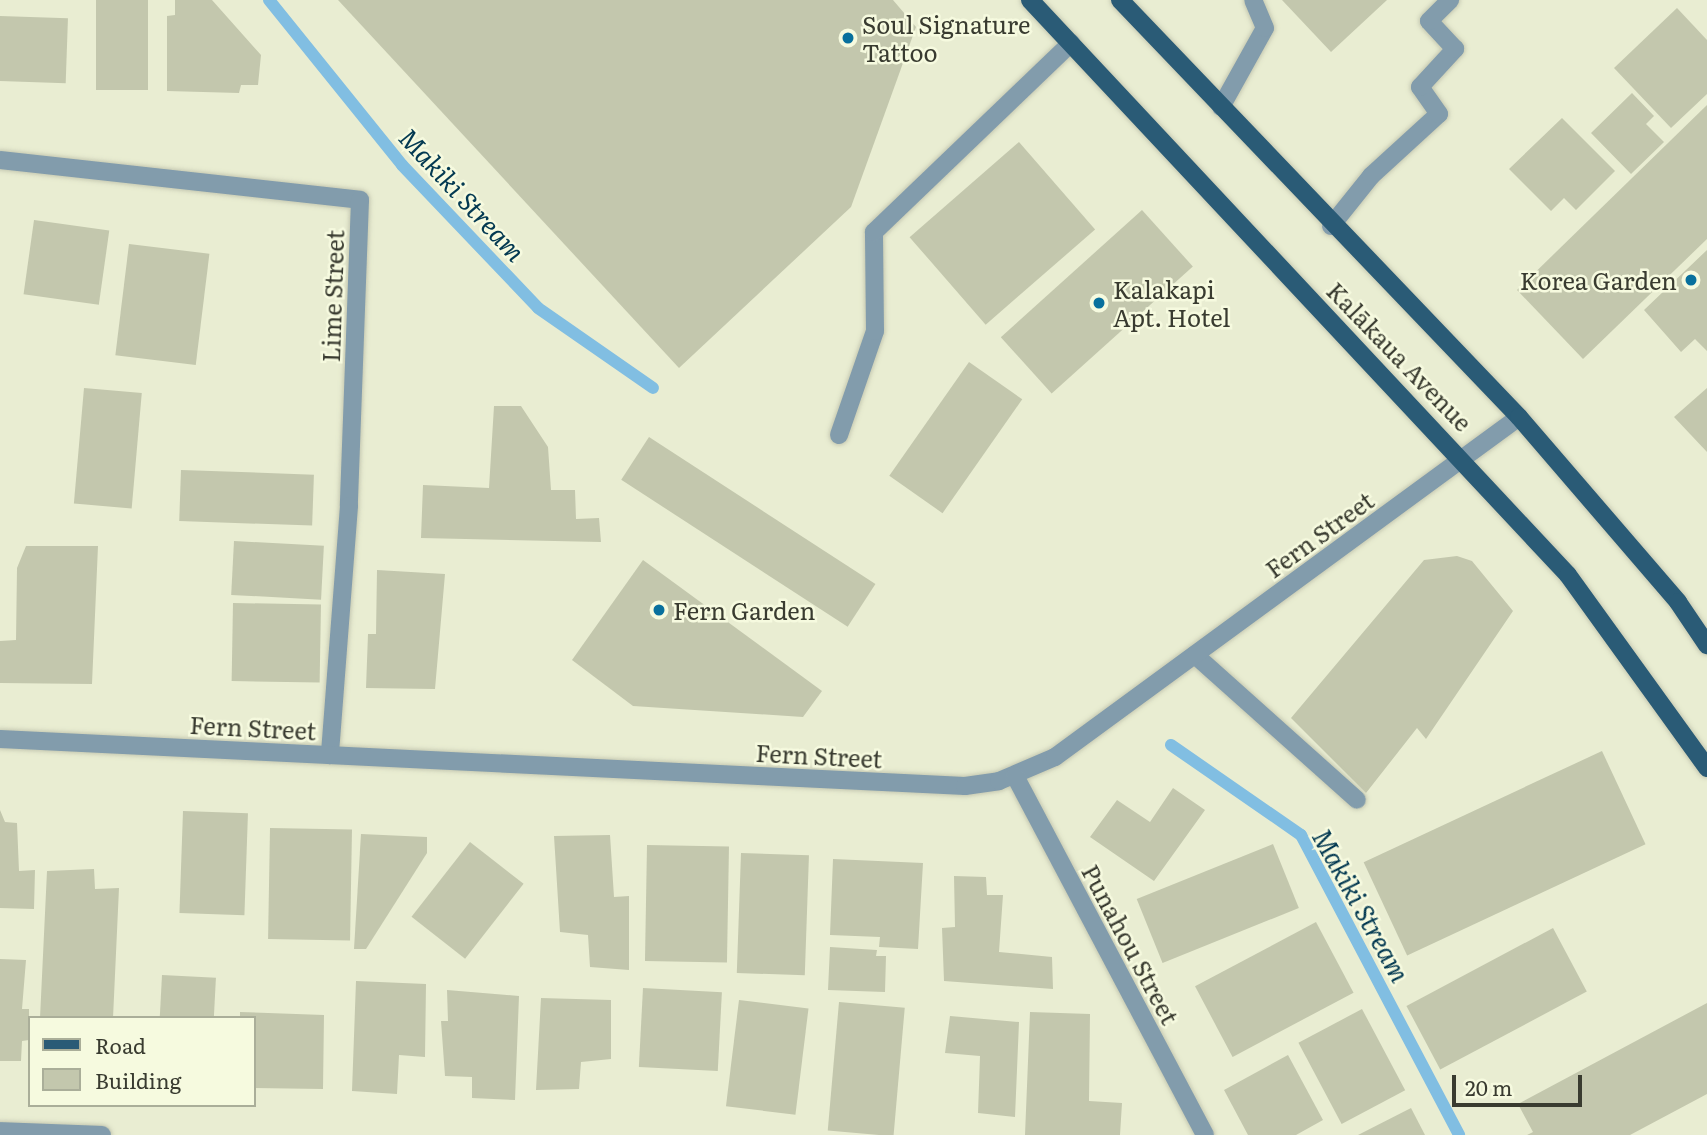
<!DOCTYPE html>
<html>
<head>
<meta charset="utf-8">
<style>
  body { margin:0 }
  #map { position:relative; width:1707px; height:1135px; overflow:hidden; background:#e9edd2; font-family:Literata,serif }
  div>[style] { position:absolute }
  .stream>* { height:12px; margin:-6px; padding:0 6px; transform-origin:6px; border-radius:6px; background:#81bee2 }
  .building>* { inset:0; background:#c3c7ad; transform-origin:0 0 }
  .roads { filter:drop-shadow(0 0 2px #c6c9b2) drop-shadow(0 0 2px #c6c9b2) }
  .minor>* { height:18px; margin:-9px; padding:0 9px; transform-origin:9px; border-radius:9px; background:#829cac }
  .major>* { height:18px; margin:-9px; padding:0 9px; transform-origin:9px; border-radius:9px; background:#2a5b76 }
  .dots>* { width:19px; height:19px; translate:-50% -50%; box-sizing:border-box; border:4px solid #f6fadf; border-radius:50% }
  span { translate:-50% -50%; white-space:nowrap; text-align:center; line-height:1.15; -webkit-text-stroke:5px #f6fadf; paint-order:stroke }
  .poi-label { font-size:24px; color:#393b30 }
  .left { translate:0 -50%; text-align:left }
  .right { translate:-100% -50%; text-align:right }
  .street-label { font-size:24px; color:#393b30 }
  .water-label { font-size:26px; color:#033951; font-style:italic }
  .legend { position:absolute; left:28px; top:1016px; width:228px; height:91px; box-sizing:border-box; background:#f6fadf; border:2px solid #aaae99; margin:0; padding:9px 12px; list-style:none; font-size:21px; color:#393b30 }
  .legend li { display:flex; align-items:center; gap:14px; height:35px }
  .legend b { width:35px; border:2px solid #aaae99 }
  .scale { position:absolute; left:1452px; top:1075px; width:130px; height:32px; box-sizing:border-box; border:4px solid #393b30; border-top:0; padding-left:9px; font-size:21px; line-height:24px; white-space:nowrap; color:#393b30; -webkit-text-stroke:5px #f6fadf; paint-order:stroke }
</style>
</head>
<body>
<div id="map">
  <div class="stream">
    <i style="left:269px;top:0;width:212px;rotate:51.1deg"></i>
    <i style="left:402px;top:165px;width:197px;rotate:46.4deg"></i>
    <i style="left:538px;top:308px;width:140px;rotate:34.8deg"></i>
    <i style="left:1171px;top:745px;width:158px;rotate:34.7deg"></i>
    <i style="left:1301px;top:835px;width:339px;rotate:62.2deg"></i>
  </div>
  <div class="building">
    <i style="left:96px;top:0;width:52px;height:90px"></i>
    <i style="clip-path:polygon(175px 0,212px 0,261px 55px,258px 85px,241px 85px,239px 93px,167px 91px,167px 16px,175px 15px)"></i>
    <i style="clip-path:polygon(338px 0,893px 0,916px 27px,851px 207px,679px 368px)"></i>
    <i style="clip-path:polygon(1282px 0,1387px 0,1331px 52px)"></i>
    <i style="clip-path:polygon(1677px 8px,1707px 40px,1707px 94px,1671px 128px,1614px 68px)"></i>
    <i style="left:0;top:16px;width:68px;height:65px;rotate:2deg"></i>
    <i style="clip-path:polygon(1632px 93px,1654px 116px,1646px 124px,1664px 142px,1631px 174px,1591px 133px)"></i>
    <i style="clip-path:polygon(1707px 105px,1707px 239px,1583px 359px,1517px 290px)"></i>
    <i style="clip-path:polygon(1562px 118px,1615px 171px,1576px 210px,1564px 198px,1551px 211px,1509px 169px)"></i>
    <i style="left:1019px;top:142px;width:116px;height:145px;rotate:49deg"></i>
    <i style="left:1142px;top:210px;width:76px;height:190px;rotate:48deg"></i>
    <i style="left:34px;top:220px;width:76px;height:75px;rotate:8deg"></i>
    <i style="left:129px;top:244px;width:81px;height:112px;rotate:7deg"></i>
    <i style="clip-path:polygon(1707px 250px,1707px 351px,1695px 339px,1681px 352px,1644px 310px)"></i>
    <i style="left:969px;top:362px;width:65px;height:139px;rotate:35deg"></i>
    <i style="left:84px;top:388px;width:58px;height:116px;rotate:5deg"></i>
    <i style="clip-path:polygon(1707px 388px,1707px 452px,1674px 417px)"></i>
    <i style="clip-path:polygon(494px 406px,521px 406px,548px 447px,551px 490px,575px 490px,576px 519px,599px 518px,601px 542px,421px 538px,423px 485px,489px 488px)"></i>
    <i style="left:649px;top:437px;width:270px;height:51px;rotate:33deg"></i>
    <i style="left:181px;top:470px;width:133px;height:51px;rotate:2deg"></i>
    <i style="left:234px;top:541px;width:90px;height:54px;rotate:3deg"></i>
    <i style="clip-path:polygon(26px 546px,98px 546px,92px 684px,0 683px,0 641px,16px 640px,17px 568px)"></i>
    <i style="clip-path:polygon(1457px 556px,1472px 561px,1513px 611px,1426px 739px,1417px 728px,1366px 793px,1291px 718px,1424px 560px)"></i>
    <i style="clip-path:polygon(643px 560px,822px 691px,803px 717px,633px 706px,572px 660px)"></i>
    <i style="clip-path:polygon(377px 570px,445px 574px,435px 689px,366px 688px,368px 634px,376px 634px)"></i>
    <i style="left:233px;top:603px;width:88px;height:78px;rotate:1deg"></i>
    <i style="left:1602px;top:751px;width:103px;height:263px;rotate:65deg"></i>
    <i style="clip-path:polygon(1173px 788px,1205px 810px,1154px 881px,1090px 837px,1117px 800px,1150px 822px)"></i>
    <i style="clip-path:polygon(0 810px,5px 822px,17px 823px,19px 871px,35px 870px,34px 909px,0 908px)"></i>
    <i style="left:183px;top:811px;width:65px;height:102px;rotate:2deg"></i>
    <i style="left:270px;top:828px;width:82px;height:111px;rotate:1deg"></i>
    <i style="clip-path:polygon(361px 834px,427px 837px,427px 853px,366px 949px,354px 949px)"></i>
    <i style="clip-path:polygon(610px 835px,614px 897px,629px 896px,629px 970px,590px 967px,588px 935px,560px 932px,554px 836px)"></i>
    <i style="left:470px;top:842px;width:68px;height:95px;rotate:38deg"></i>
    <i style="left:1273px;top:844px;width:69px;height:147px;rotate:68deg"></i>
    <i style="left:647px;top:845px;width:82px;height:116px;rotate:1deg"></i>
    <i style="left:741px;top:853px;width:68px;height:120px;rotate:2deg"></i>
    <i style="clip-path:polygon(833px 859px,923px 863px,918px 949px,879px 947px,880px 937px,830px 935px)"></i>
    <i style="clip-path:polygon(94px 869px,95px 889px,119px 888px,113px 1018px,40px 1018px,47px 871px)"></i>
    <i style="clip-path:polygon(954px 876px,986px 877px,987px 895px,1003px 895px,999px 952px,1052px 957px,1053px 989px,944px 981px,942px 928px,955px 927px)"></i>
    <i style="left:1316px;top:922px;width:80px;height:137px;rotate:62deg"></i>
    <i style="left:1553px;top:928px;width:72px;height:166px;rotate:62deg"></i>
    <i style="clip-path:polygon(830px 947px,877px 950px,876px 956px,886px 956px,885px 992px,828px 990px)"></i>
    <i style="clip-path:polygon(0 959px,26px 960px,22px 1009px,29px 1009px,29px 1040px,22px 1041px,21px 1061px,0 1061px)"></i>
    <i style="left:162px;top:975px;width:54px;height:43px;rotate:3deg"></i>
    <i style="clip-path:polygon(356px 981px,426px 984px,425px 1057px,399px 1055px,397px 1094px,352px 1091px)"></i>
    <i style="left:643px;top:988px;width:79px;height:79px;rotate:3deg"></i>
    <i style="clip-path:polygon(447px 990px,519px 996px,515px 1100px,472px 1098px,472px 1077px,445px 1076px,441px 1021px,448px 1021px)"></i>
    <i style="clip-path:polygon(541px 998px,611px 1000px,611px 1059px,581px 1062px,579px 1089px,536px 1090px)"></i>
    <i style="left:739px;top:1000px;width:70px;height:107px;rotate:7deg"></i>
    <i style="left:839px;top:1002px;width:66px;height:129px;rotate:5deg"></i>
    <i style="clip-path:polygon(1707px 1003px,1707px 1094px,1630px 1135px,1527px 1135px,1533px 1132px,1518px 1104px)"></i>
    <i style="left:1362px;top:1009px;width:92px;height:72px;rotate:62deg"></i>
    <i style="clip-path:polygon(240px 1012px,324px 1015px,323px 1089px,254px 1088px,254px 1018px,240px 1018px)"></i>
    <i style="clip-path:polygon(1030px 1012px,1090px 1014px,1089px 1101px,1122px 1103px,1120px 1135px,1025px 1135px)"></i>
    <i style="clip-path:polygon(950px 1016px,1019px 1022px,1015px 1117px,978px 1113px,980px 1056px,945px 1053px)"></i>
    <i style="clip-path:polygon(1288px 1055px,1323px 1120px,1296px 1135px,1248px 1135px,1224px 1090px)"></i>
    <i style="clip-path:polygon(1411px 1108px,1425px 1135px,1358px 1135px)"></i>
  </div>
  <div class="roads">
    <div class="minor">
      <i style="left:1221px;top:107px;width:90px;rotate:-60.9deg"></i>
      <i style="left:1265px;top:28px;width:30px;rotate:-113deg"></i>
      <i style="left:0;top:160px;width:362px;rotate:6.3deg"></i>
      <i style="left:360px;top:200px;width:306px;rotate:92.1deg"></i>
      <i style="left:349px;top:506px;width:250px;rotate:94.4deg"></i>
      <i style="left:1331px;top:226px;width:64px;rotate:-51.3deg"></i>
      <i style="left:1371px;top:176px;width:92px;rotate:-42.4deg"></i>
      <i style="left:1439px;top:114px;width:33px;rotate:-125deg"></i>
      <i style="left:1420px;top:87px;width:52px;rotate:-47.4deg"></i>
      <i style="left:1455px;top:49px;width:38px;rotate:-133deg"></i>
      <i style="left:1429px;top:21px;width:30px;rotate:-45deg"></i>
      <i style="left:839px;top:435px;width:110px;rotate:-70.9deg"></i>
      <i style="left:875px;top:331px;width:99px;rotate:-90.6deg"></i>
      <i style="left:874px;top:232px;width:273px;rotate:-43.8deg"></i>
      <i style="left:1195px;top:655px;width:217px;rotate:41.8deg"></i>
      <i style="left:0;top:739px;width:966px;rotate:2.79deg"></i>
      <i style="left:965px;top:786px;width:34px;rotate:-8deg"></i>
      <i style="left:999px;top:781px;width:61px;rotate:-23.2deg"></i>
      <i style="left:1055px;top:757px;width:575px;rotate:-36.23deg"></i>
      <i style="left:1015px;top:776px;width:406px;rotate:62.1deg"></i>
      <i style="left:0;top:1131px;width:102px;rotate:2.2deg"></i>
    </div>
    <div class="major">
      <i style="left:1030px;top:0;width:787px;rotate:46.9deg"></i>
      <i style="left:1568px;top:575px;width:238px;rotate:54.2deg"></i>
      <i style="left:1120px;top:0;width:577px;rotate:46.26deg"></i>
      <i style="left:1519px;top:417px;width:244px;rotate:49.3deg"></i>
      <i style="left:1678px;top:602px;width:52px;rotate:56deg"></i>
    </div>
  </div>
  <div class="dots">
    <i style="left:848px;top:38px;background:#08709d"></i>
    <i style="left:1691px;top:280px;background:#08709d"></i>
    <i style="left:1099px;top:303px;background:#08709d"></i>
    <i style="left:659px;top:610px;background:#08709d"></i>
  </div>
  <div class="poi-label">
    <span class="left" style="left:862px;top:38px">Soul Signature<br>Tattoo</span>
    <span class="right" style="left:1677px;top:280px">Korea Garden</span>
    <span class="left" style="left:1113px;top:303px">Kalakapi<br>Apt. Hotel</span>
    <span class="left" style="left:673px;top:610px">Fern Garden</span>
  </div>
  <div class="street-label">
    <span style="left:332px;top:296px;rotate:-88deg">Lime Street</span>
    <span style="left:1400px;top:356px;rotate:46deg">Kalākaua Avenue</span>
    <span style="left:1319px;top:534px;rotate:-36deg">Fern Street</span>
    <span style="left:253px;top:727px;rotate:3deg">Fern Street</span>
    <span style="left:819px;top:755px;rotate:3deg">Fern Street</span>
    <span style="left:1131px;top:944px;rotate:62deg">Punahou Street</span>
  </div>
  <div class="water-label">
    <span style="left:463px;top:194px;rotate:47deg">Makiki Stream</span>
    <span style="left:1362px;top:905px;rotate:61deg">Makiki Stream</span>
  </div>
  <ul class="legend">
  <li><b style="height:9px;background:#2a5b76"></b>Road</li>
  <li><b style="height:19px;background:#c3c7ad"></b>Building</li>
  </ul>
  <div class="scale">20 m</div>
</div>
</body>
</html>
